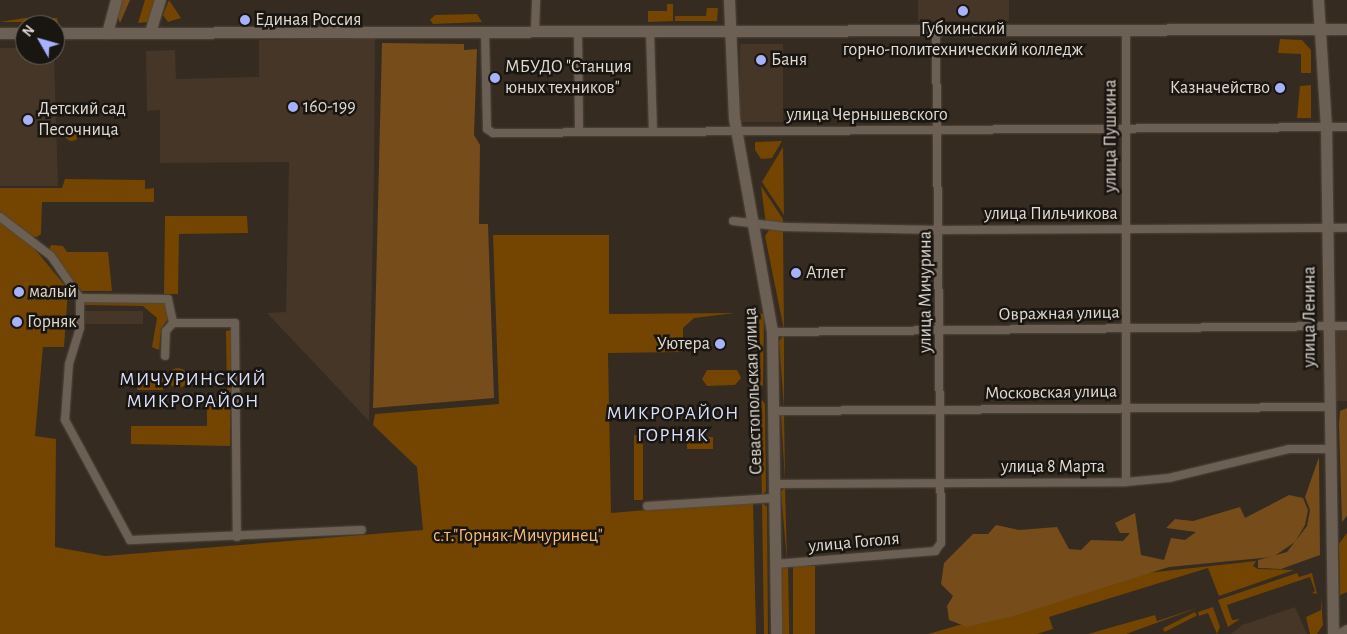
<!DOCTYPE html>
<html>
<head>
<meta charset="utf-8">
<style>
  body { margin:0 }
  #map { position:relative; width:1347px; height:634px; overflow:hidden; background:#352b20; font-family:"Alegreya Sans",sans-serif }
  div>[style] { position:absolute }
  .built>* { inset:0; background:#453627; transform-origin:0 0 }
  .green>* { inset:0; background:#734500; transform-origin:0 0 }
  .round { border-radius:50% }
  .forest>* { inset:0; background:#764c1a }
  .roads { filter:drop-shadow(0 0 1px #50473e) drop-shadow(0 0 1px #50473e) }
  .street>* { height:8px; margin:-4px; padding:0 4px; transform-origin:4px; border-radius:4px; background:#6c6054 }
  .secondary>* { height:11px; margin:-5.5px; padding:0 5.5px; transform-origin:5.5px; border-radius:5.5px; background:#6c6054 }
  .dots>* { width:14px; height:14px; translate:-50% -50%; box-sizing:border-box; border:2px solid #191510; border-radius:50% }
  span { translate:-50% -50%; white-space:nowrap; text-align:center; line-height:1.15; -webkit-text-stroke:5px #191510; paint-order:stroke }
  .poi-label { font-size:18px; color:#e1dad3 }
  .left { translate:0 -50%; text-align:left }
  .right { translate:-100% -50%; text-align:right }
  .street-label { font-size:18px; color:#e1dad3 }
  .park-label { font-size:18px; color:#fabd7a }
  .neighbourhood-label { font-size:19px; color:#dadffc; letter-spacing:1px }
  .north { position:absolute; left:15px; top:15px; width:50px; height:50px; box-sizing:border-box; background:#191510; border:1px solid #69645e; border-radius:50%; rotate:308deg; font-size:14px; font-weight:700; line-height:20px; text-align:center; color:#e1dad3 }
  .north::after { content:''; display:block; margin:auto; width:18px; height:22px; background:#a7b1fc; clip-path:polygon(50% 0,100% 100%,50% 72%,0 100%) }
</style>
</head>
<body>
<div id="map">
  <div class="built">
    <i style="left:918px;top:0;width:91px;height:21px"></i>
    <i style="clip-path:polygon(375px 38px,374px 173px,369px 421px,267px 313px,286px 312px,289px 162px,160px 163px,160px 110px,147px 111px,146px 51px,175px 50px,176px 79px,259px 77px,259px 40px)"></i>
    <i style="left:740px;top:44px;width:43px;height:78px"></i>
    <i style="clip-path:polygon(25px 48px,25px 55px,54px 55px,58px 186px,0 186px,0 48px)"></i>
    <i style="left:85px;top:311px;width:58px;height:13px"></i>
    <i style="left:1347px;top:329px;width:72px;height:12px;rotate:90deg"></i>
    <i style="clip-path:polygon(1295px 607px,1307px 634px,1231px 634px,1242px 625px)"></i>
  </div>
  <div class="green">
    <i style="clip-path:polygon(145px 0,155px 0,148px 22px,138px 23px)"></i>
    <i style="clip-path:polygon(169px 0,181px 18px,168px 22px,163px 15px)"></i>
    <i style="clip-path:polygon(667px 4px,673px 4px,673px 21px,648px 22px,648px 11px,667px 11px)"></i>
    <i style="clip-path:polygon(707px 8px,718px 8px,717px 21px,675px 21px,675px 16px,706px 16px)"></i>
    <i style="clip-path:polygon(477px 14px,482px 22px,433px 24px,430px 20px,435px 15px)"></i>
    <i style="clip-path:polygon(57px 18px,58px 22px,0 22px,25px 18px)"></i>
    <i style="clip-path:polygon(1280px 39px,1302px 40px,1311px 50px,1311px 73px,1301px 73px,1301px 54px,1278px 53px)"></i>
    <i style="clip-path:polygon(1311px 85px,1311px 118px,1297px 118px,1300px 86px)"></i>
    <i class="round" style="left:65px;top:127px;width:14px;height:14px"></i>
    <i style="clip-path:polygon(782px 141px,772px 158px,761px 159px,755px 150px,755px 142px)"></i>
    <i style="clip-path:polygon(783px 147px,784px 215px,762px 182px)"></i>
    <i style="clip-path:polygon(65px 179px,145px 180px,145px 189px,154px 188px,154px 202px,42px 202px,41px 234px,37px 237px,29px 236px,0 212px,0 188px,62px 188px)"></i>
    <i style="clip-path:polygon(761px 186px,783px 219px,783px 224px,766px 224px)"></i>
    <i style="clip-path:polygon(165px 216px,247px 216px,248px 233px,179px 234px,178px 294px,164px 294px)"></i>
    <i style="clip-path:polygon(0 222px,33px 247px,68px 289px,64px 347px,43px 347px,35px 436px,56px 439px,55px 547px,105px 556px,423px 530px,417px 467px,373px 425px,375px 414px,499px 404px,493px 235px,609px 235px,609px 314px,735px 313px,694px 318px,683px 328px,683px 352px,608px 353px,611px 513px,753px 501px,756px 634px,0 634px)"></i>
    <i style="clip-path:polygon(769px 230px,783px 230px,784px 330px,765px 236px)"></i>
    <i style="clip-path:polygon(51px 245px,63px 246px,67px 252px,108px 252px,112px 291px,81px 291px,49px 250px)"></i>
    <i style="clip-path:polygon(83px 300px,165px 302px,168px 319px,161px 329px,159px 350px,152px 347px,157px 318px,143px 306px,83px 305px)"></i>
    <i style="clip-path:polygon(759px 313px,764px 314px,763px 386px,760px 385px)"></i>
    <i style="clip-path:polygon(232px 330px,230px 446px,131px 444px,131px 426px,207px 426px,207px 399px,227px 398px,226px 331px)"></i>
    <i style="clip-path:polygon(784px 335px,784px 408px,779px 341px)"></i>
    <i class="round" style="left:168px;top:368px;width:20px;height:20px"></i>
    <i style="clip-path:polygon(707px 370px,737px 370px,741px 378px,735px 385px,707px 386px,702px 379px)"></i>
    <i style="left:137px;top:374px;width:26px;height:16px"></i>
    <i style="clip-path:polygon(760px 397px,765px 404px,766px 491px,762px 496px)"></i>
    <i style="clip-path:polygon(784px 412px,785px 481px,781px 415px)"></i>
    <i style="left:634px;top:435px;width:9px;height:65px"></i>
    <i style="left:713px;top:437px;width:12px;height:26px;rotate:90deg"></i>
    <i style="clip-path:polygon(785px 487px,787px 561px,781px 492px)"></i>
    <i style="clip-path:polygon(762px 502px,767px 507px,768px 634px,764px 634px)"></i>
    <i style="clip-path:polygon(1347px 533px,1347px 592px,1340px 595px,1339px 544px)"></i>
    <i style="clip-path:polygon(1256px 561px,1253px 566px,1258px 569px,1294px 570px,1219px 596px,1208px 568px,1049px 617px,1053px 629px,1037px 634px,928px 634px,1138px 574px)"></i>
    <i style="left:788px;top:565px;width:69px;height:8px;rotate:89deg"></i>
    <i style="left:793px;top:566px;width:22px;height:68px"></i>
    <i style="clip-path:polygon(1297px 573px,1299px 577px,1312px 573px,1317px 594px,1312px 593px,1315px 591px,1310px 577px,1227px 605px,1232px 620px,1240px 619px,1228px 627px,1218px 600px)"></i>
    <i style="clip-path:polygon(1321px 597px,1323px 625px,1317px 634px,1310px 634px,1306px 617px,1321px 610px)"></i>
    <i style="clip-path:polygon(1203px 606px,1126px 634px,1088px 634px,1155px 615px,1157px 621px)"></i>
    <i style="clip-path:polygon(1213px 607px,1220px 627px,1217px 634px,1208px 613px,1199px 616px,1198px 612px)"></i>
    <i style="left:1195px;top:612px;width:4px;height:36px;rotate:63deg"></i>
  </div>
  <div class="forest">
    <i style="clip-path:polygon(122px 0,130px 0,120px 23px,117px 15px)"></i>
    <i style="clip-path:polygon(382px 43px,464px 44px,464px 50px,477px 49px,474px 135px,480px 145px,479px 224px,488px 224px,494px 398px,373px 408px)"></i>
    <i style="clip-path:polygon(1347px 408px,1347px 516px,1342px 522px,1339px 424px,1340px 411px)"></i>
    <i style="clip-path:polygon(1319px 457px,1320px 555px,1281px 569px,1258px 568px,1258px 560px,1287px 552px,1307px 526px,1310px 510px,1305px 497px)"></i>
    <i style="clip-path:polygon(1289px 495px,1303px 498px,1308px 510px,1305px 525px,1295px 542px,1273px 557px,1169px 567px,1017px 615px,967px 627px,949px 620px,947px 606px,953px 596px,941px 584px,944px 563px,973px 534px,988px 534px,996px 525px,1019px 530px,1057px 527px,1069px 549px,1081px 550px,1091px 540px,1123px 541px,1130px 533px,1120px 533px,1115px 523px,1135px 513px,1141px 555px,1164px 560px,1171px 538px,1185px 540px,1196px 532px,1166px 528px,1175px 519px,1193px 521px,1240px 507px,1245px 518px)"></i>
  </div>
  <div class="roads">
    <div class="street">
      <i style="left:1126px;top:30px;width:452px;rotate:90deg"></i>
      <i style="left:485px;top:31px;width:98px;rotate:88.8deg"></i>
      <i style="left:487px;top:129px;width:7px;rotate:34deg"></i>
      <i style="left:493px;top:133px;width:854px;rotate:-0.4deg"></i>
      <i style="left:535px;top:31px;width:31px;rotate:-88deg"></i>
      <i style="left:578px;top:31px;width:101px;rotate:89.4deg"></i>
      <i style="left:650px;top:31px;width:101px;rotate:88.3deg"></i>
      <i style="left:0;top:217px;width:64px;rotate:37.4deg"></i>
      <i style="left:51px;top:256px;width:51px;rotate:55.4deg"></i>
      <i style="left:80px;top:298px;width:30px;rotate:90deg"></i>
      <i style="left:80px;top:328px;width:38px;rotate:107deg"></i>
      <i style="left:69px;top:364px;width:56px;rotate:94.1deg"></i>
      <i style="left:65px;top:420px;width:136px;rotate:61.6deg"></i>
      <i style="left:130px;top:540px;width:232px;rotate:-2.5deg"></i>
      <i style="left:733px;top:221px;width:52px;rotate:6.6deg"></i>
      <i style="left:785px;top:227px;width:156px;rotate:1.1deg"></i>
      <i style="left:941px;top:230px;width:406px;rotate:-0.3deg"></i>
      <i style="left:80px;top:298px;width:88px;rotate:0.7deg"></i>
      <i style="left:168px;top:299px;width:25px;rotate:78deg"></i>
      <i style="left:173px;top:323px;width:62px"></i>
      <i style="left:235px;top:323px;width:214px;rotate:89.5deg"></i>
      <i style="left:772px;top:332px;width:575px;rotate:-0.6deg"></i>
      <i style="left:165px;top:356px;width:25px;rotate:-88deg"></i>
      <i style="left:166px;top:331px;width:11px;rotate:-49deg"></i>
      <i style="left:773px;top:411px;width:556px;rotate:-0.41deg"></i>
      <i style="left:774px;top:484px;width:352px;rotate:-0.3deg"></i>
      <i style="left:1126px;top:482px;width:43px;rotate:-5.3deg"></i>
      <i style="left:1169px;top:478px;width:123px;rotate:-13.6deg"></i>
      <i style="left:1289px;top:449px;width:40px"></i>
      <i style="left:647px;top:506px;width:128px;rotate:-3.6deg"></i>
      <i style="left:775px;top:564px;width:161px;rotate:-4.6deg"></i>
      <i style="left:935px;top:551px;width:10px;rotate:-53deg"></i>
      <i style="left:941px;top:543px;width:513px;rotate:-90.56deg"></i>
    </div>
    <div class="secondary">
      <i style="left:729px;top:0;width:118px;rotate:87.6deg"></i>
      <i style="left:734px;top:118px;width:217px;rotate:79.9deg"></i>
      <i style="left:772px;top:332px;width:302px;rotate:89.2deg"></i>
      <i style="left:1318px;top:0;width:126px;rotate:86.4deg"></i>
      <i style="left:1326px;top:126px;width:508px;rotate:89.21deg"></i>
      <i style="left:150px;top:32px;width:34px;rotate:-73deg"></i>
      <i style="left:0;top:33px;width:25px"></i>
      <i style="left:55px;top:33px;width:1292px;rotate:-0.18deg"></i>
      <i style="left:107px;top:33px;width:34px;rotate:-75deg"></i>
      <i style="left:1340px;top:634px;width:8px;rotate:-30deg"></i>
    </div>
  </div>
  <div class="dots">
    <i style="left:963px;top:11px;background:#a7b1fc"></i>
    <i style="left:245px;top:20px;background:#a7b1fc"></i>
    <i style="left:761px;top:60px;background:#a7b1fc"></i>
    <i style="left:495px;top:78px;background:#a7b1fc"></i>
    <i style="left:1280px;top:88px;background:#a7b1fc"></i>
    <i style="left:293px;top:107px;background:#a7b1fc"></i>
    <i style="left:28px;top:120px;background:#a7b1fc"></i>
    <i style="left:796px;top:273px;background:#a7b1fc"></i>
    <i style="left:19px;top:292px;background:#a7b1fc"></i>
    <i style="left:17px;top:322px;background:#a7b1fc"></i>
    <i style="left:720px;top:344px;background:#a7b1fc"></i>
  </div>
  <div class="poi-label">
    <span class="left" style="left:255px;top:20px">Единая Россия</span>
    <span style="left:963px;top:40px">Губкинский<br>горно-политехнический колледж</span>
    <span class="left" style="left:771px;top:60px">Баня</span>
    <span class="left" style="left:505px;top:78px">МБУДО "Станция<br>юных техников"</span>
    <span class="right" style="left:1270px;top:88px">Казначейство</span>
    <span class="left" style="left:303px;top:107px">160-199</span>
    <span class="left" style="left:38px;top:120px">Детский сад<br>Песочница</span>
    <span class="left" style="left:806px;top:273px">Атлет</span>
    <span class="left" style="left:29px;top:292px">малый</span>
    <span class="left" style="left:27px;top:322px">Горняк</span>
    <span class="right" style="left:710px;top:344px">Уютера</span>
  </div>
  <div class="street-label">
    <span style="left:867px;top:115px">улица Чернышевского</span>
    <span style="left:1111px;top:136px;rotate:-90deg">улица Пушкина</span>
    <span style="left:1051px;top:214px">улица Пильчикова</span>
    <span style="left:926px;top:292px;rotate:-90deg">улица Мичурина</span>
    <span style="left:1059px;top:314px;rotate:-1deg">Овражная улица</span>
    <span style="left:1310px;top:317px;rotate:-90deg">улица Ленина</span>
    <span style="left:754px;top:391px;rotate:-92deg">Севастопольская улица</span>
    <span style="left:1051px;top:393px;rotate:-1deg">Московская улица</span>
    <span style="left:1053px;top:467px">улица 8 Марта</span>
    <span style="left:854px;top:543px;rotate:-5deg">улица Гоголя</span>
  </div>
  <div class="park-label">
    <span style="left:518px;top:536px">с.т."Горняк-Мичуринец"</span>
  </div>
  <div class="neighbourhood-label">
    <span style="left:193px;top:391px">МИЧУРИНСКИЙ<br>МИКРОРАЙОН</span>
    <span style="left:673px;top:425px">МИКРОРАЙОН<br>ГОРНЯК</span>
  </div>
  <div class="north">N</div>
</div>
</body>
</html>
